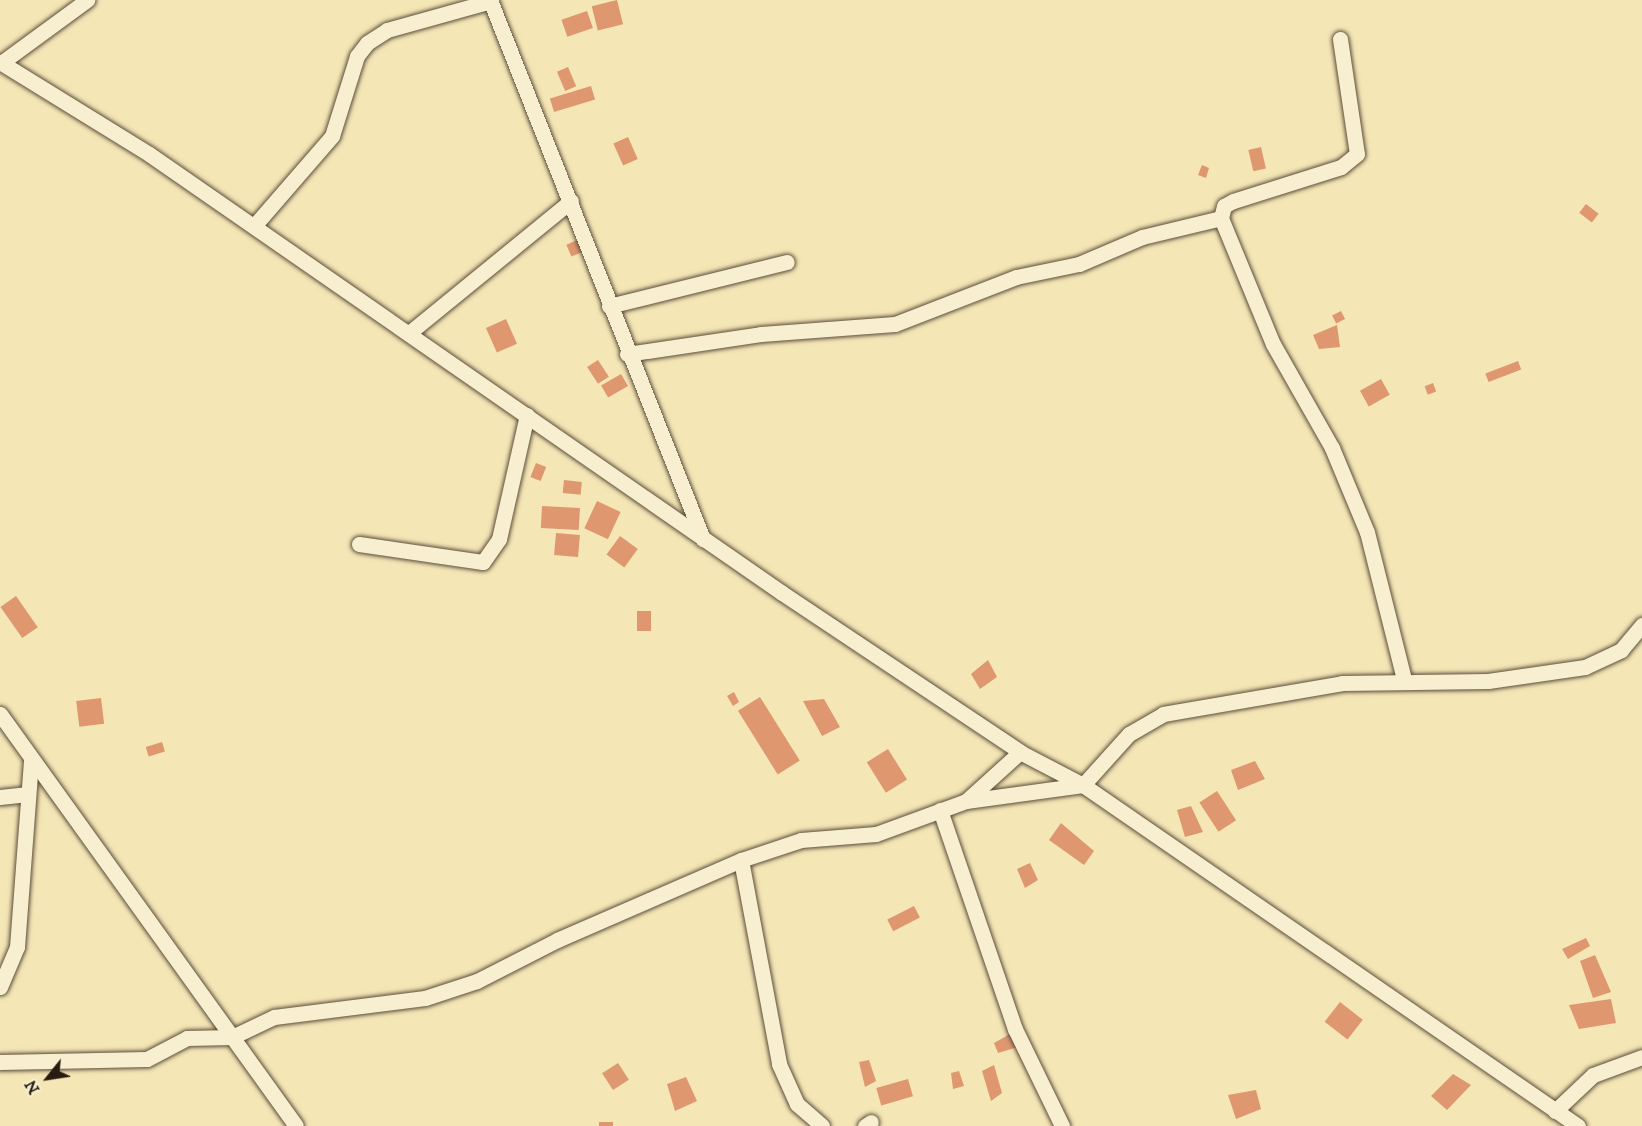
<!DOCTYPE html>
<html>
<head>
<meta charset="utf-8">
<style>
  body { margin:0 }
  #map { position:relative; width:1642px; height:1126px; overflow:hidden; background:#f5e6b6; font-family:"IM FELL DW Pica",serif }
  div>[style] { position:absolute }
  .building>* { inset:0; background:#de976f; transform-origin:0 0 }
  .roads { filter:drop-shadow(0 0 2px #5b4e3a) drop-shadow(0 0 2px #5b4e3a) }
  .street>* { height:15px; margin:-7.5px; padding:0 7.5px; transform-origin:7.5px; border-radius:7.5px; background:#f8efd0 }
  span { translate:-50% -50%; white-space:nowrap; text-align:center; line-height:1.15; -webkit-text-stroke:5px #f8efd0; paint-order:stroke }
  .north { position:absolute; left:18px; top:1048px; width:60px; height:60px; -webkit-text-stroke:4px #f8efd0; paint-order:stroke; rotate:240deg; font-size:16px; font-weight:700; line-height:24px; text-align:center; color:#281c11 }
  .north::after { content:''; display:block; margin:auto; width:21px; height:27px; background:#281c11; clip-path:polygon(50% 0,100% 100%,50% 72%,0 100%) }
</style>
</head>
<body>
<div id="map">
  <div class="building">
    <i style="left:617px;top:0;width:25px;height:26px;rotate:76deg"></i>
    <i style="left:587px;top:11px;width:18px;height:27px;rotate:71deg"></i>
    <i style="left:568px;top:67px;width:21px;height:12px;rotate:67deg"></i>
    <i style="left:591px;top:86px;width:14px;height:43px;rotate:73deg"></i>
    <i style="left:628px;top:137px;width:24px;height:16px;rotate:66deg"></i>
    <i style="left:1261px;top:147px;width:22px;height:13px;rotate:77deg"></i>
    <i style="clip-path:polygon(1202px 165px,1209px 168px,1206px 178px,1198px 175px)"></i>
    <i style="left:1586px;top:204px;width:16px;height:11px;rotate:38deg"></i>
    <i style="left:582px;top:238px;width:13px;height:17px;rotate:67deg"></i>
    <i style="left:1341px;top:311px;width:9px;height:10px;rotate:63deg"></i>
    <i style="left:506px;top:319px;width:27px;height:22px;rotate:66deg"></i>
    <i style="clip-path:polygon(1337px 325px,1340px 347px,1319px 349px,1313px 335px)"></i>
    <i style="left:598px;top:360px;width:20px;height:13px;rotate:57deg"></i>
    <i style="left:1518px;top:361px;width:9px;height:35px;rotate:69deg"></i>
    <i style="left:621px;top:374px;width:14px;height:23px;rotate:60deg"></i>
    <i style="left:1381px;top:379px;width:18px;height:24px;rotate:61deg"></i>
    <i style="left:1433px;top:383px;width:9px;height:9px;rotate:69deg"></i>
    <i style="left:536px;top:463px;width:11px;height:15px;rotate:22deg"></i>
    <i style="left:564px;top:480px;width:18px;height:13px;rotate:6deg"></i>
    <i style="left:597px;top:501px;width:26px;height:30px;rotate:25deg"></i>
    <i style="left:542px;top:506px;width:38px;height:22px;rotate:3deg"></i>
    <i style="left:556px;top:533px;width:24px;height:22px;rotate:5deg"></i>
    <i style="left:620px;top:536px;width:22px;height:23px;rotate:36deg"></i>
    <i style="left:16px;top:596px;width:38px;height:19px;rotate:55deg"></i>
    <i style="left:637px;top:611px;width:14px;height:20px"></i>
    <i style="clip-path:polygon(988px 660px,997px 677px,980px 689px,971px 674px)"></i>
    <i style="clip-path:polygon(734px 692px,739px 702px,733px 706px,727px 696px)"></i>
    <i style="left:760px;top:697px;width:75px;height:26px;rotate:58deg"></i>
    <i style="left:101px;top:698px;width:26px;height:25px;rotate:83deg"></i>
    <i style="clip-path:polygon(824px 699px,840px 727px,822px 736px,803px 701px)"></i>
    <i style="left:162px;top:742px;width:10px;height:17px;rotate:73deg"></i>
    <i style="left:888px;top:749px;width:36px;height:25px;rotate:58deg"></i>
    <i style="clip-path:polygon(1255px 761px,1265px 779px,1238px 790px,1231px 770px)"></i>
    <i style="left:1217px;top:791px;width:35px;height:21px;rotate:57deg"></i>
    <i style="clip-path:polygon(1191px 806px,1203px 832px,1185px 837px,1177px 810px)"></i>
    <i style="clip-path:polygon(1061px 823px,1094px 851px,1084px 865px,1049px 840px)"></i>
    <i style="clip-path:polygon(1030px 863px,1038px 880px,1025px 888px,1017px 869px)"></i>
    <i style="left:914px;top:906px;width:13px;height:30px;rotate:63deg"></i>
    <i style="clip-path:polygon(1586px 938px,1590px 946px,1568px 959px,1562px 949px)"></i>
    <i style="clip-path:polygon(1595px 955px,1611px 992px,1593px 998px,1580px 961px)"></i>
    <i style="clip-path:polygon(1611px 999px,1616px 1023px,1579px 1029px,1569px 1005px)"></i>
    <i style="left:1340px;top:1002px;width:29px;height:25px;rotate:38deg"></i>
    <i style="clip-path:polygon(1010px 1034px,1018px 1047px,998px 1053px,994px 1043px)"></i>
    <i style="clip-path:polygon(869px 1060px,876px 1081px,865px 1087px,859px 1062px)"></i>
    <i style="left:618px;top:1063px;width:20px;height:19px;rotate:57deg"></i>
    <i style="clip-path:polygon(994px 1065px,1002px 1093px,991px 1101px,982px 1071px)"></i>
    <i style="clip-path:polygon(959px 1071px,964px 1086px,953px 1089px,951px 1073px)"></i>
    <i style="clip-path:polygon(1453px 1074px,1471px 1085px,1447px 1110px,1431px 1096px)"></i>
    <i style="clip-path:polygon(686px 1077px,697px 1101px,675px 1111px,667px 1084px)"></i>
    <i style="left:908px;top:1079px;width:18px;height:33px;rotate:74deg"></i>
    <i style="clip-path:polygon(1256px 1090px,1261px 1109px,1236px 1119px,1228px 1095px)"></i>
    <i style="left:599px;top:1122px;width:14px;height:4px"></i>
  </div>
  <div class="roads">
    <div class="street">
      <i style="left:490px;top:0;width:580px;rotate:68.44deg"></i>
      <i style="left:1340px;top:39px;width:116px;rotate:81.6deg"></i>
      <i style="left:1357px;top:154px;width:21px;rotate:141deg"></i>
      <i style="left:1341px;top:167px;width:113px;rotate:162.5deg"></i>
      <i style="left:1233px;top:201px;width:10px;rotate:151deg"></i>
      <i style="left:1224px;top:206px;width:12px;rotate:104deg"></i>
      <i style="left:1221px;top:218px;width:136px;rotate:67.6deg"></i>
      <i style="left:1273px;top:344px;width:120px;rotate:60.4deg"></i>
      <i style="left:1332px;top:448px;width:91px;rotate:67.4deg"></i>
      <i style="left:1367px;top:532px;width:152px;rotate:75.9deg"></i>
      <i style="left:0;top:62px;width:175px;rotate:31.7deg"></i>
      <i style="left:149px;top:154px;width:770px;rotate:34.74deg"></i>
      <i style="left:782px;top:593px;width:286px;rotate:33.7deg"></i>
      <i style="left:1020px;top:752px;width:71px;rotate:27.6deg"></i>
      <i style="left:1083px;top:785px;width:601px;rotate:34.56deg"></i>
      <i style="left:1px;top:63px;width:107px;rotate:-36.2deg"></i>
      <i style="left:254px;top:226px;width:119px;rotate:-49.1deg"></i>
      <i style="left:332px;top:136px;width:84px;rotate:-72.6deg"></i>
      <i style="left:357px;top:56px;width:16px;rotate:-52deg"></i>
      <i style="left:367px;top:43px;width:24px;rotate:-33deg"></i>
      <i style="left:387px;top:30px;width:108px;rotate:-15.6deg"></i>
      <i style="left:609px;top:306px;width:183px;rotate:-13.9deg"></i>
      <i style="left:409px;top:333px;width:209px;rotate:-39.2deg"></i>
      <i style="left:627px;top:354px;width:135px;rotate:-8.5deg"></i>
      <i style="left:761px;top:334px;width:134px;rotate:-4.3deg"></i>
      <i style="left:895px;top:324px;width:130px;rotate:-21.2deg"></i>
      <i style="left:1016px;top:277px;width:64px;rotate:-11.7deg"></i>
      <i style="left:1079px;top:264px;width:69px;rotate:-23.2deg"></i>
      <i style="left:1142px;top:237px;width:81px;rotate:-13.5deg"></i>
      <i style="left:359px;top:544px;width:125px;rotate:8.3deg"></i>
      <i style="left:483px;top:562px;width:28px;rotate:-55deg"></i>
      <i style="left:499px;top:539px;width:127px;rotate:-77.3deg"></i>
      <i style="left:0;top:714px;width:507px;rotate:54.3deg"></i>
      <i style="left:0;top:797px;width:28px;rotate:-6deg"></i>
      <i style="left:966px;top:801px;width:118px;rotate:-7.8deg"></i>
      <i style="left:1083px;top:785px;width:69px;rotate:-48deg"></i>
      <i style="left:1129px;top:734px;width:39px;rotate:-30deg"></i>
      <i style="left:1163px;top:714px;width:182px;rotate:-9.8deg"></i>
      <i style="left:1342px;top:683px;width:146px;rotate:-0.8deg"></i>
      <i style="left:1488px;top:681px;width:98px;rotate:-8.2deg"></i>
      <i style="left:1585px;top:667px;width:40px;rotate:-25deg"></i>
      <i style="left:1621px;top:650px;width:33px;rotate:-50deg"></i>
      <i style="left:940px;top:810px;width:231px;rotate:71.1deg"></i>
      <i style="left:1015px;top:1029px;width:108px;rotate:64.1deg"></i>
      <i style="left:741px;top:860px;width:208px;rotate:79.4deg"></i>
      <i style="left:779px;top:1064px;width:44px;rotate:65.8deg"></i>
      <i style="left:797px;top:1104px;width:33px;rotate:41deg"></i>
      <i style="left:0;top:987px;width:43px;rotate:-67deg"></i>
      <i style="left:17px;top:947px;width:187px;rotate:-85.7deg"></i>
      <i style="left:0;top:1062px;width:147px;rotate:-1.2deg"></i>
      <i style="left:147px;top:1059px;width:45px;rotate:-27.7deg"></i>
      <i style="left:187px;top:1038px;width:45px;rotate:-1.3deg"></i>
      <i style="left:232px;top:1037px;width:47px;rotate:-25.5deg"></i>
      <i style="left:274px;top:1017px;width:152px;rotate:-7.2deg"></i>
      <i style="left:425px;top:998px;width:55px;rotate:-18.1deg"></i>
      <i style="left:477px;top:981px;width:90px;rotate:-27.1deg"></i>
      <i style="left:557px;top:940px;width:201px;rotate:-23.5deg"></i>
      <i style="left:741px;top:860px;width:63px;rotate:-18.4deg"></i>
      <i style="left:801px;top:840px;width:75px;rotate:-4.6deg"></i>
      <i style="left:876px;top:834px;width:96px;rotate:-20.1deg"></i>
      <i style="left:966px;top:801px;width:73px;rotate:-42.2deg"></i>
      <i style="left:1555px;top:1111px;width:52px;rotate:-43.5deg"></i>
      <i style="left:1593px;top:1075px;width:52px;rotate:-20.2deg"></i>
      <i style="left:865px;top:1126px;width:7px;rotate:-34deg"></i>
    </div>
  </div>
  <div class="north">N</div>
</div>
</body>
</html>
